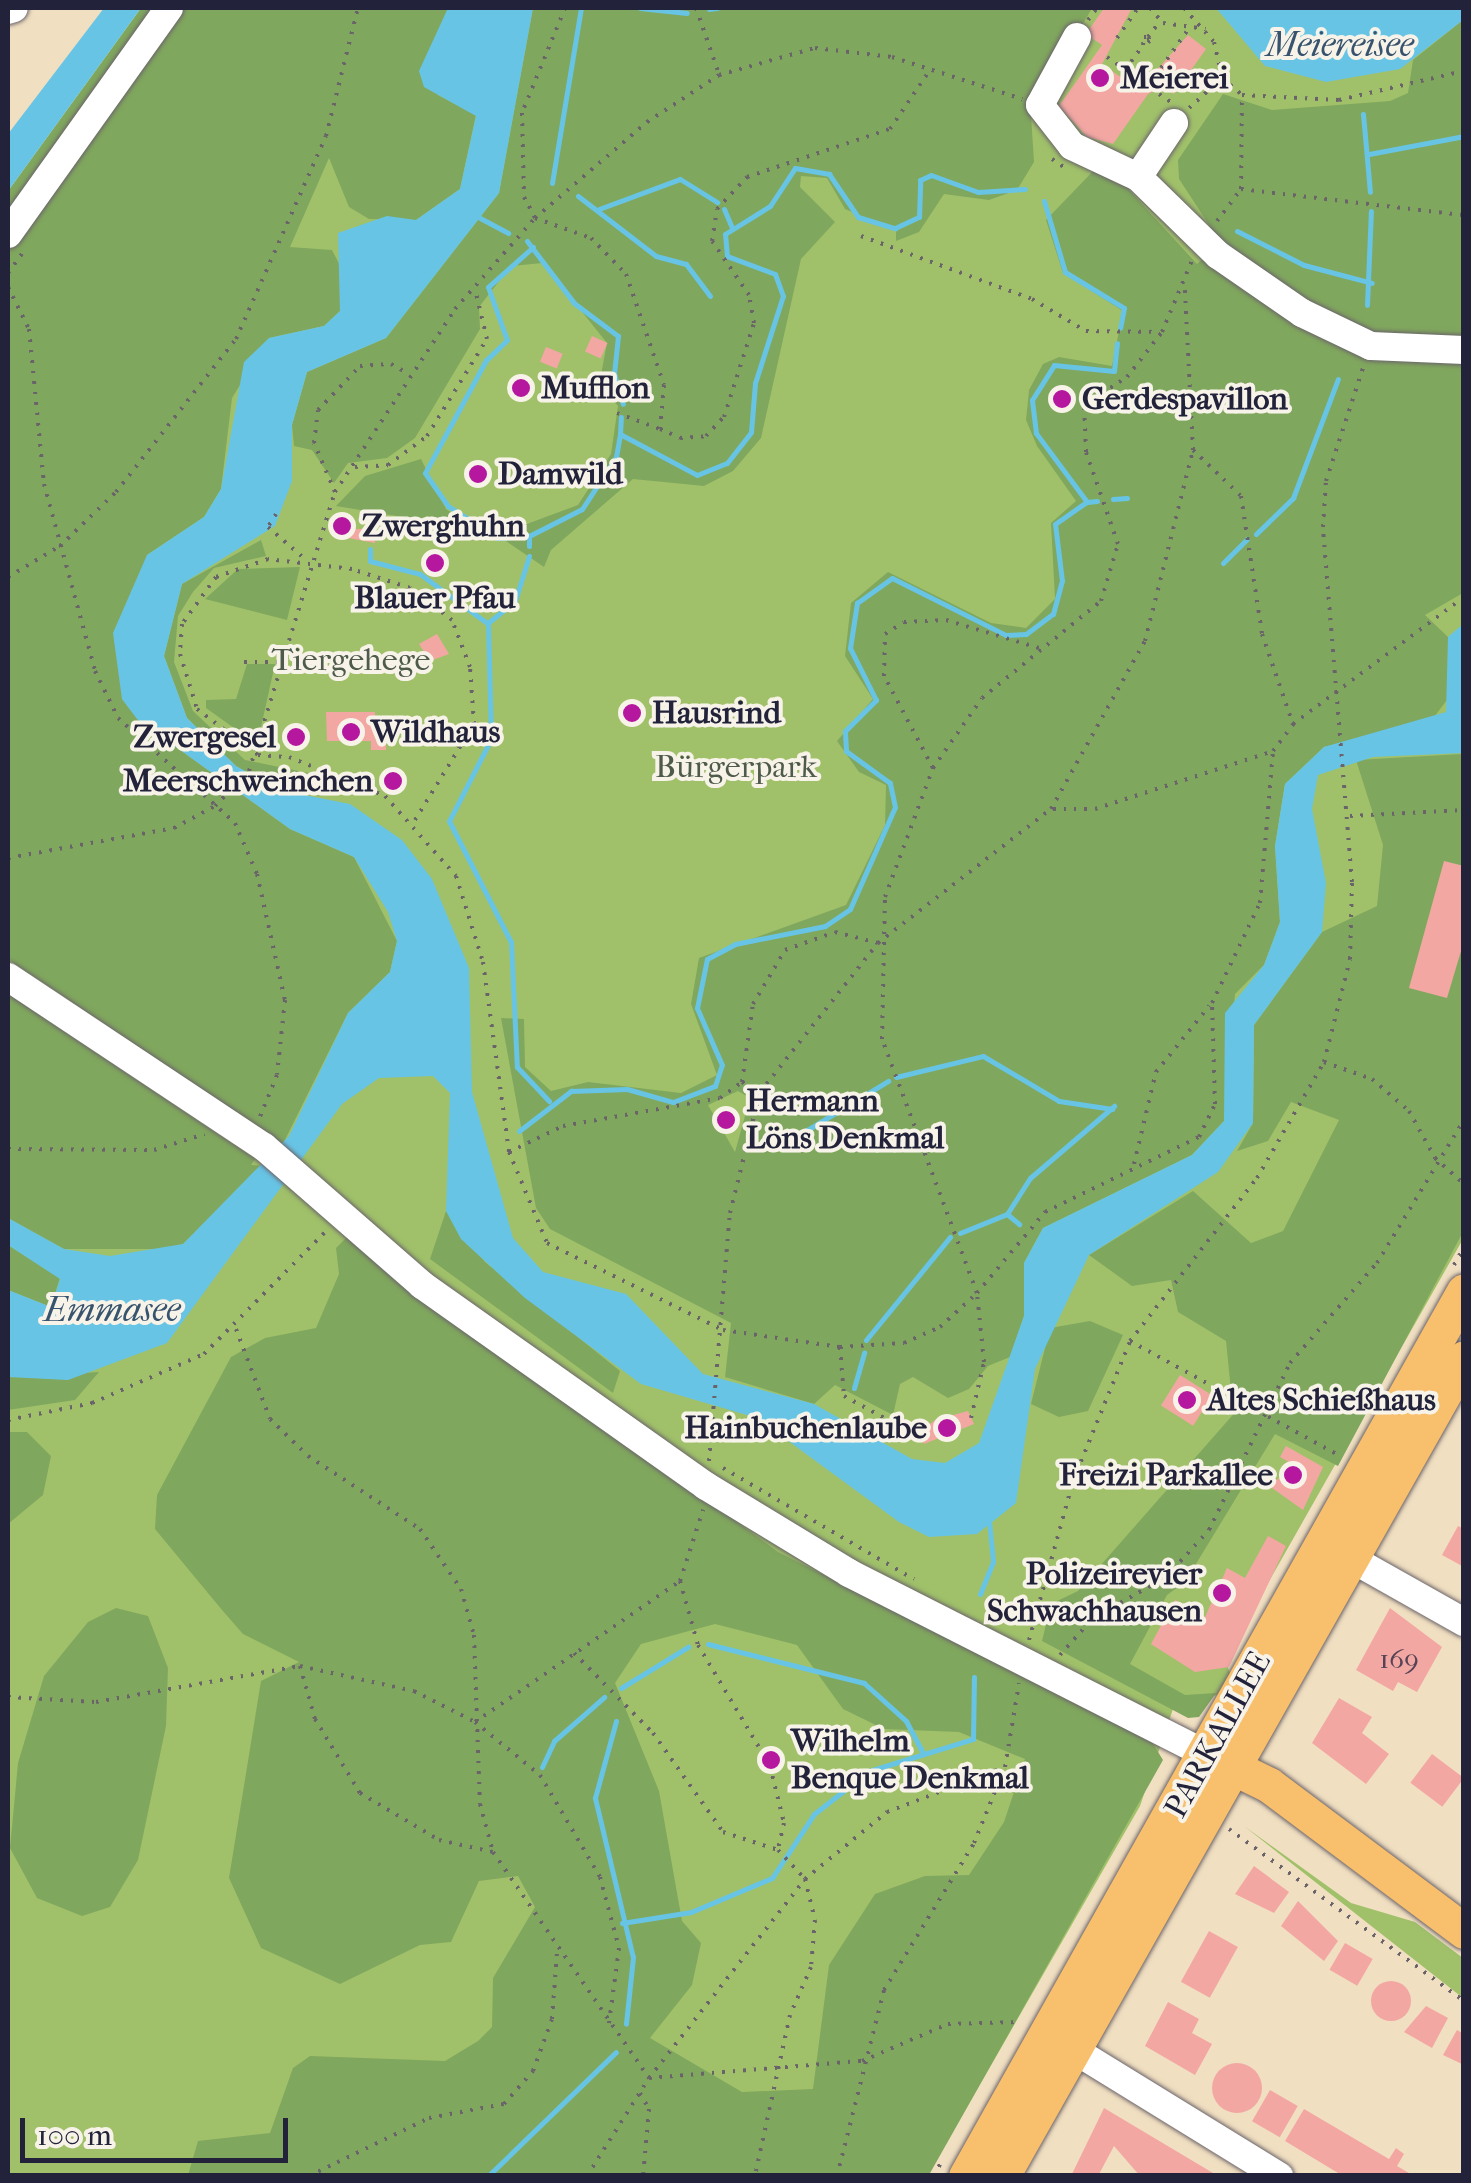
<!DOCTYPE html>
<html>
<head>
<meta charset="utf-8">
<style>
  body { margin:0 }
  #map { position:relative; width:1471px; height:2183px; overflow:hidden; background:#f1dfc1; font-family:"IM FELL French Canon",serif }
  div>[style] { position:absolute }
  .green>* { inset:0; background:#a0c16a }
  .forest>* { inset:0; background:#80a75e }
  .water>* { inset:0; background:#68c4e5 }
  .stream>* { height:5px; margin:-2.5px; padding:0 2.5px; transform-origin:2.5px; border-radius:2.5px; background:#68c4e5 }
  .building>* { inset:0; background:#f3a7a3; transform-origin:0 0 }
  .round { border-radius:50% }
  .path>* { height:4px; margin-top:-2px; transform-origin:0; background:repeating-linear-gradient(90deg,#6a646a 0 2.5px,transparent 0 10.5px) }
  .roads { filter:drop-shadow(0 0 2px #6a646a) drop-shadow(0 0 2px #6a646a) }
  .minor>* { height:28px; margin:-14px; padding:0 14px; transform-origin:14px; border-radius:14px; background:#fff }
  .major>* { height:35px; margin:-17.5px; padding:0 17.5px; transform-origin:17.5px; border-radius:17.5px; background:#f8bf6c }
  .dots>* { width:28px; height:28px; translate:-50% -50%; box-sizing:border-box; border:5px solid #f7f3e8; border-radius:50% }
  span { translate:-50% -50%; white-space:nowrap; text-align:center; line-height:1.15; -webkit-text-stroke:8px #f7f3e8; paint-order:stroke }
  .number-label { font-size:28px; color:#564355 }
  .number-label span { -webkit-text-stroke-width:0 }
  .poi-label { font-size:32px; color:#22223b; font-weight:700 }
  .left { translate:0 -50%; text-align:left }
  .right { translate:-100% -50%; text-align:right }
  .park-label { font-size:32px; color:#4e5a4b }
  .street-label { font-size:32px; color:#22223b }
  .water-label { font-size:35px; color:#37536e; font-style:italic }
  .frame { position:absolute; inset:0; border:10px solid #22223b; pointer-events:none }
  .scale { position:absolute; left:20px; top:2118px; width:268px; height:45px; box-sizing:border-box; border:5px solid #22223b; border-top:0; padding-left:12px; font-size:30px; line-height:35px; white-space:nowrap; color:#22223b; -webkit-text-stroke:8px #f7f3e8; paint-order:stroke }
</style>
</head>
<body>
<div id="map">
  <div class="green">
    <i style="clip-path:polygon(213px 8px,1463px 8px,1463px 1239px,1225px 1659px,1231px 1676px,1220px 1694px,1173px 1709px,1140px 1806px,928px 2175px,8px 2175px,8px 295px)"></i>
    <i style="clip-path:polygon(1244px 1826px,1351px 1903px,1415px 1922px,1463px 1958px,1463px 1998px)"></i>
  </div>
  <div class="forest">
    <i style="clip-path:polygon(141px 8px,448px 8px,438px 95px,476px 115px,460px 189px,416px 220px,369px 219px,349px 207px,329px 158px,290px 247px,332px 250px,345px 275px,340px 311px,324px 326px,269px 338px,232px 398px,221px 489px,204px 517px,147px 555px,158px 734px,290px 829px,354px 857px,397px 941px,390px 972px,348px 1013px,283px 1144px,8px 959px,8px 191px)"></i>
    <i style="clip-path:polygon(533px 8px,1092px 8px,1031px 115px,1034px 162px,1017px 190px,989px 200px,944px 194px,919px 232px,896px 241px,896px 231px,845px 209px,827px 178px,801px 176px,800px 187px,835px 222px,801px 259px,761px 438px,733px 471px,704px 486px,633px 479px,551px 550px,544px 567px,497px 535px,578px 505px,611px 454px,618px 406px,599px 385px,607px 343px,543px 263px,511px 266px,479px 307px,480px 329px,415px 438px,387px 458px,348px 463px,334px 483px,312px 450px,294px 446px,292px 425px,307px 372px,386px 338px,499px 193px)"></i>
    <i style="clip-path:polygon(evenodd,1463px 20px,1463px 593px,1425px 615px,1448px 637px,1450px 696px,1431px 721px,1324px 747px,1285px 784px,1275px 846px,1280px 922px,1264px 965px,1235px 994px,1224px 1121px,1192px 1155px,1043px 1228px,1024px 1263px,1024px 1316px,1010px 1357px,988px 1366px,969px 1389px,948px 1398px,913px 1377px,900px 1384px,893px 1415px,835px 1385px,814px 1404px,725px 1377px,731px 1323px,550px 1229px,536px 1208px,501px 1018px,524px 1019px,525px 1067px,551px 1091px,588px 1082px,681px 1093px,717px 1075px,691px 1004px,699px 958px,846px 905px,885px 825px,886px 785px,859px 772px,837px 741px,873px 699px,845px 656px,851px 603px,888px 572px,991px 623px,1026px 628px,1055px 599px,1051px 523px,1076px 501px,1037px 446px,1026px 420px,1029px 390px,1043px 364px,1059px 357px,1112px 366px,1123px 311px,1063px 273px,1046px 220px,1098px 166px,1136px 180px,1129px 190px,1197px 264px,1221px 243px,1179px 179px,1178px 160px,1223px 94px,1272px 110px,1390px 101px,1408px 93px,1413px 60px,1463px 20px,738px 1091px,750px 1098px,735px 1152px,708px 1105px,738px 1091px)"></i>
    <i style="clip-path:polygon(421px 459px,446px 509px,476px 529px,336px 506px,365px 476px)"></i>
    <i style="clip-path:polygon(261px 540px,266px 556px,214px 568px,193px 592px,178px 616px,174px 662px,193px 711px,245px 760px,328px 777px,322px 796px,279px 790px,236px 766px,187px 718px,164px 656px,182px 584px)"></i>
    <i style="clip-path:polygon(300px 567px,287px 620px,205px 599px,238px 569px)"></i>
    <i style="clip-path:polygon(247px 664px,275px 664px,259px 736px,248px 738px,206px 708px,206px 700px,236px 699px)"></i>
    <i style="clip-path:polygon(1462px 754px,1463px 1232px,1338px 1466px,1275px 1434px,1185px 1582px,1167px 1595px,1130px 1664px,1185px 1695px,1216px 1693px,1199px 1717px,1188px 1718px,1042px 1641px,1051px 1604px,1078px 1591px,1245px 1401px,1231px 1391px,1226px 1341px,1178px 1312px,1171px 1280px,1132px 1286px,1089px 1255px,1193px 1191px,1251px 1243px,1283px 1231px,1339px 1120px,1291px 1102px,1268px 1141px,1237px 1151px,1253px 1123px,1254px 1025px,1322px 932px,1377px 906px,1383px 845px,1356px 760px)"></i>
    <i style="clip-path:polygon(8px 994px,255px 1159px,251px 1165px,265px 1166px,183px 1244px,164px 1249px,64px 1249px,8px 1218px)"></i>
    <i style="clip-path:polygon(446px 1211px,485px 1262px,620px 1371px,613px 1393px,430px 1259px)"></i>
    <i style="clip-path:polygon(evenodd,347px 1237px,778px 1552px,1150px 1739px,1163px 1760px,929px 2175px,188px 2175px,198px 2141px,270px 2133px,293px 2068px,310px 2056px,445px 2061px,478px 2041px,492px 2027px,493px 1978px,535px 1907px,518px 1876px,479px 1881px,451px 1942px,420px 1945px,340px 1984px,261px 1948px,229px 1878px,261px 1681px,299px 1662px,243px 1634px,222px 1610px,155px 1529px,157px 1495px,231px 1357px,265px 1338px,316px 1328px,339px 1274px,336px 1248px,347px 1237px,715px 1624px,797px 1645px,843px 1709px,884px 1729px,959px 1732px,1025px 1759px,1004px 1822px,969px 1875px,925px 1876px,875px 1894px,829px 1965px,813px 2089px,742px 2092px,650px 2038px,692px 1985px,701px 1943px,682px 1921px,659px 1791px,615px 1683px,641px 1644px,715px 1624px)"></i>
    <i style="clip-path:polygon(8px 1245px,60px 1278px,51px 1307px,8px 1290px)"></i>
    <i style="clip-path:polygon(1090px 1321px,1123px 1335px,1088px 1411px,1059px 1417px,1031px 1404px,1050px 1328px)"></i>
    <i style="clip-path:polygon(99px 1372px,75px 1400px,8px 1410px,8px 1377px)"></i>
    <i style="clip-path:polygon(8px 1432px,27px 1432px,51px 1456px,43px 1495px,8px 1524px)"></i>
    <i style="clip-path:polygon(116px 1608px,148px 1616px,168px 1668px,166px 1726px,138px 1860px,110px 1907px,82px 1916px,37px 1898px,10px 1848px,18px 1763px,44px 1676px,88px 1622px)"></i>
  </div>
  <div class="water">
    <i style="clip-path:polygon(104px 8px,141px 8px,8px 191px,8px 134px)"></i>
    <i style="clip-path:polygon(448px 8px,533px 8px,499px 193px,386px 338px,307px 372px,292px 425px,292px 481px,275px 526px,182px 584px,164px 656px,187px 718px,236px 766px,279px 790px,350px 804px,402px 840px,432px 879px,469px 968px,472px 1092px,513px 1238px,543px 1272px,626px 1294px,703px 1374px,814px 1404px,912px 1459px,945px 1463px,979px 1443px,1024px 1316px,1024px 1263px,1043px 1228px,1192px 1155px,1224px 1121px,1225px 1013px,1264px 965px,1280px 922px,1275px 846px,1285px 784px,1324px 747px,1446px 712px,1448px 637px,1463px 624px,1463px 753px,1373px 757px,1318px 775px,1312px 809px,1326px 883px,1322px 932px,1254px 1025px,1253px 1123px,1218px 1172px,1089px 1255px,1035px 1369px,1016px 1503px,977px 1534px,929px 1537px,899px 1522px,757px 1418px,641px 1384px,525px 1298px,461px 1239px,446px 1211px,450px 1093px,433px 1076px,379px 1078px,342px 1104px,167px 1343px,68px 1380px,8px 1377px,8px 1290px,51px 1307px,60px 1279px,8px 1245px,8px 1218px,64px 1249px,110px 1256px,183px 1244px,289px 1136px,348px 1013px,390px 972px,397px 941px,388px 912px,354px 857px,290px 829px,137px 719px,122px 699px,113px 633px,147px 555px,204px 517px,221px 489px,244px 362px,269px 338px,324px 326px,340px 311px,338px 233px,387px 216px,416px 220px,460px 189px,476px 116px,424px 87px,419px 71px)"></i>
    <i style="clip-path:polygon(1216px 8px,1463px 8px,1463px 20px,1400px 69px,1326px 82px,1265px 66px)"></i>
  </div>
  <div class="stream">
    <i style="left:640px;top:8px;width:47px;rotate:6.1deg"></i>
    <i style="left:709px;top:9px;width:8px;rotate:-7deg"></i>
    <i style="left:1363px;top:114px;width:78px;rotate:84.9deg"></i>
    <i style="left:1369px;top:154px;width:97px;rotate:-10.7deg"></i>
    <i style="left:552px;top:183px;width:177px;rotate:-80.6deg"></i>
    <i style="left:578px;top:196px;width:98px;rotate:37.6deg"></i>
    <i style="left:656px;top:256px;width:31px;rotate:15deg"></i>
    <i style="left:686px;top:264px;width:40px;rotate:53deg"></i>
    <i style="left:1044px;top:201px;width:74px;rotate:73.5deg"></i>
    <i style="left:1065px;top:272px;width:69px;rotate:31.4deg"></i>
    <i style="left:1124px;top:308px;width:20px;rotate:101deg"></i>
    <i style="left:599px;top:209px;width:86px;rotate:-20.3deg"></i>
    <i style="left:680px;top:179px;width:44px;rotate:31.9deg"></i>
    <i style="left:724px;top:209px;width:21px;rotate:67deg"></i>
    <i style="left:480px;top:218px;width:32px;rotate:28deg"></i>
    <i style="left:1237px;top:231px;width:75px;rotate:26.9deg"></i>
    <i style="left:1304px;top:265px;width:70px;rotate:14.8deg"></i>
    <i style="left:527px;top:241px;width:78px;rotate:52.8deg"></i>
    <i style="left:574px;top:303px;width:55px;rotate:36.9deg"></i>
    <i style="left:618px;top:336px;width:37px;rotate:96deg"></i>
    <i style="left:614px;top:373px;width:32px;rotate:74deg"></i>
    <i style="left:533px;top:247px;width:60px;rotate:138.4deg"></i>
    <i style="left:488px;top:287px;width:56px;rotate:70.3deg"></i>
    <i style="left:507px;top:340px;width:29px;rotate:136deg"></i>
    <i style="left:486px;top:360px;width:128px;rotate:118.4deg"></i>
    <i style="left:425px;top:473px;width:40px;rotate:55.1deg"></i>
    <i style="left:448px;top:506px;width:59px;rotate:32.6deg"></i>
    <i style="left:498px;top:538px;width:31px;rotate:-4deg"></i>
    <i style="left:529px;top:536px;width:59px;rotate:-27deg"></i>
    <i style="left:582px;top:509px;width:62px;rotate:-56.8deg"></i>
    <i style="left:616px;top:457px;width:23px;rotate:-80deg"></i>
    <i style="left:620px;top:434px;width:87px;rotate:28deg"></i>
    <i style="left:697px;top:475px;width:32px;rotate:-22deg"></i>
    <i style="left:727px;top:463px;width:39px;rotate:-52deg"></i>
    <i style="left:751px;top:432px;width:49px;rotate:-85.3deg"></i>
    <i style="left:755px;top:383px;width:91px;rotate:-72.2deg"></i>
    <i style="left:783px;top:296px;width:23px;rotate:-110deg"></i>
    <i style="left:775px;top:274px;width:51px;rotate:-159.4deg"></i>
    <i style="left:727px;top:256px;width:22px;rotate:-95deg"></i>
    <i style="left:725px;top:234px;width:53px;rotate:-31.9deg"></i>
    <i style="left:770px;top:206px;width:45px;rotate:-56.7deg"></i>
    <i style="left:795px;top:168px;width:35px;rotate:10deg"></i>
    <i style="left:829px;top:174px;width:52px;rotate:56deg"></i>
    <i style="left:858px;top:217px;width:39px;rotate:17deg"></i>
    <i style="left:895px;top:228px;width:26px;rotate:-25deg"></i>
    <i style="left:919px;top:217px;width:37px;rotate:-88deg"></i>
    <i style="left:920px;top:180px;width:12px;rotate:-24deg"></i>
    <i style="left:931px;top:175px;width:50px;rotate:19.9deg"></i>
    <i style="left:978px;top:192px;width:47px;rotate:-3.7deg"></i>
    <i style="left:1367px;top:305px;width:94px;rotate:-87.6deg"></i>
    <i style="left:620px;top:434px;width:17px;rotate:-87deg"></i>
    <i style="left:1113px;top:499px;width:14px;rotate:-4deg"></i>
    <i style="left:1087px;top:502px;width:10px;rotate:-6deg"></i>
    <i style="left:1256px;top:534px;width:52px;rotate:-44.2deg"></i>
    <i style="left:1293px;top:498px;width:127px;rotate:-69.3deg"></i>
    <i style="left:529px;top:546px;width:10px;rotate:-90deg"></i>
    <i style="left:370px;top:549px;width:12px;rotate:90deg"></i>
    <i style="left:370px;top:561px;width:52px;rotate:14.6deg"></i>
    <i style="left:420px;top:574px;width:83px;rotate:36.2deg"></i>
    <i style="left:529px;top:556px;width:47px;rotate:107.3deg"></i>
    <i style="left:515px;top:601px;width:35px;rotate:141deg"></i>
    <i style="left:488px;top:623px;width:116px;rotate:88.5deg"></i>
    <i style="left:491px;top:739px;width:92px;rotate:117.1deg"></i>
    <i style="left:449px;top:821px;width:136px;rotate:62.9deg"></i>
    <i style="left:511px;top:942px;width:125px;rotate:87.3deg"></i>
    <i style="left:517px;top:1067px;width:47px;rotate:46.7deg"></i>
    <i style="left:1223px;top:563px;width:34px;rotate:-45deg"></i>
    <i style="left:896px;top:1077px;width:89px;rotate:-13.6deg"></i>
    <i style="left:983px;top:1056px;width:88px;rotate:30.6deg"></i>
    <i style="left:1059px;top:1101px;width:54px;rotate:8.6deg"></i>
    <i style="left:519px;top:1131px;width:66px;rotate:-37.6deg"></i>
    <i style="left:571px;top:1091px;width:56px;rotate:-2deg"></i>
    <i style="left:627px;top:1089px;width:48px;rotate:15.8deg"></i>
    <i style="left:673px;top:1102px;width:45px;rotate:-20.9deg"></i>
    <i style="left:715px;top:1086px;width:22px;rotate:-72deg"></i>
    <i style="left:722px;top:1065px;width:62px;rotate:-113.7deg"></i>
    <i style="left:697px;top:1008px;width:50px;rotate:-78.5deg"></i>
    <i style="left:707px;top:959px;width:32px;rotate:-28deg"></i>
    <i style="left:735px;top:944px;width:92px;rotate:-11.3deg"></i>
    <i style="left:825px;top:926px;width:30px;rotate:-34deg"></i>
    <i style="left:850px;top:909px;width:111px;rotate:-66.2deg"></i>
    <i style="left:895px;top:807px;width:25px;rotate:-102deg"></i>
    <i style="left:890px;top:783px;width:54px;rotate:-144deg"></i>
    <i style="left:846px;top:751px;width:20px;rotate:-93deg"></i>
    <i style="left:845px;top:731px;width:44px;rotate:-45deg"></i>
    <i style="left:876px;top:700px;width:58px;rotate:-116.6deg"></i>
    <i style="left:850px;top:648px;width:46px;rotate:-81.2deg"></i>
    <i style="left:857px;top:603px;width:43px;rotate:-35.5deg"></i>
    <i style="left:892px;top:578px;width:127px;rotate:26.6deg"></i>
    <i style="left:1006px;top:635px;width:20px;rotate:-3deg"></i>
    <i style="left:1026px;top:634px;width:34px;rotate:-37deg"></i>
    <i style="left:1053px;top:614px;width:34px;rotate:-75deg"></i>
    <i style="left:1062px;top:581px;width:57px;rotate:-97deg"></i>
    <i style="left:1055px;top:524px;width:39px;rotate:-35deg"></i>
    <i style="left:1087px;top:502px;width:86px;rotate:-126.5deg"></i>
    <i style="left:1036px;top:433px;width:33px;rotate:-97deg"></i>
    <i style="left:1032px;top:400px;width:41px;rotate:-57.8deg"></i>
    <i style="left:1054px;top:365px;width:60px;rotate:5.7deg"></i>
    <i style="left:1114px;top:371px;width:28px;rotate:-84deg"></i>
    <i style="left:789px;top:1141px;width:116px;rotate:-31.2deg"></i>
    <i style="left:1007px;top:1214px;width:16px;rotate:40deg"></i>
    <i style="left:960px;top:1233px;width:51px;rotate:-22deg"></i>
    <i style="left:1007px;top:1214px;width:43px;rotate:-57.4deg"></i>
    <i style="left:1030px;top:1178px;width:111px;rotate:-40.6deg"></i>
    <i style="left:866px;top:1340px;width:133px;rotate:-50.8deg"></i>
    <i style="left:854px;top:1388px;width:37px;rotate:-74deg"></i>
    <i style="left:980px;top:1594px;width:35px;rotate:-68deg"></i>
    <i style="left:993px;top:1561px;width:40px;rotate:-95.7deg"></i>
    <i style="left:708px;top:1644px;width:161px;rotate:14deg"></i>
    <i style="left:864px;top:1683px;width:57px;rotate:42.1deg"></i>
    <i style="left:906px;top:1721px;width:34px;rotate:62deg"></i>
    <i style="left:621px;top:1688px;width:79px;rotate:-31.5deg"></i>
    <i style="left:616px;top:1721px;width:80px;rotate:105.3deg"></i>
    <i style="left:595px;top:1798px;width:163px;rotate:76.6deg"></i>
    <i style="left:633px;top:1957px;width:67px;rotate:96deg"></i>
    <i style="left:542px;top:1767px;width:29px;rotate:-65deg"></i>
    <i style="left:554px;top:1741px;width:67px;rotate:-41.3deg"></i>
    <i style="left:622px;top:1923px;width:70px;rotate:-9.1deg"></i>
    <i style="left:691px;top:1912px;width:88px;rotate:-22.8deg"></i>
    <i style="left:772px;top:1878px;width:77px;rotate:-56.7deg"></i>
    <i style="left:814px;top:1814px;width:70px;rotate:-38deg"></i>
    <i style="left:869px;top:1771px;width:109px;rotate:-17.1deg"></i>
    <i style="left:973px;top:1739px;width:62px;rotate:-89.1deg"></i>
    <i style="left:488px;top:2176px;width:178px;rotate:-44.1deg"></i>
  </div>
  <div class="building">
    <i style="clip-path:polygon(1104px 8px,1132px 8px,1102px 64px,1139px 90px,1188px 35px,1206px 49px,1174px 94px,1164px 87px,1148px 94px,1113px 144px,1087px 137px,1059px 106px,1102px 45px,1086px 34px)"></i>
    <i style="left:592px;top:336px;width:17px;height:17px;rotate:24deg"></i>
    <i style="left:546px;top:347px;width:18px;height:16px;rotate:22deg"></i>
    <i style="clip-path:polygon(374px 528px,375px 543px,343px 537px,343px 530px)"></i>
    <i style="clip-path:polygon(437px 634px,449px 654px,430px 661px,419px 644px)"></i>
    <i style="clip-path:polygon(326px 712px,375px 712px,375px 740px,386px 740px,386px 750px,371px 750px,371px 741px,327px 741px)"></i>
    <i style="clip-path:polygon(1444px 861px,1464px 866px,1464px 941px,1447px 998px,1409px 988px)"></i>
    <i style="left:1180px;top:1375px;width:38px;height:36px;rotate:32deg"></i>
    <i style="clip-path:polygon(968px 1411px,974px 1424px,924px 1444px,919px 1433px,935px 1420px)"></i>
    <i style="clip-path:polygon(1286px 1446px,1323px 1467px,1303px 1510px,1268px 1485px,1298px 1467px,1280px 1457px)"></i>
    <i style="clip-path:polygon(1458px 1526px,1464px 1529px,1464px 1567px,1442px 1555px)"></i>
    <i style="clip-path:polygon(1268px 1536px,1286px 1546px,1229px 1667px,1195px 1672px,1151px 1644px,1175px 1600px,1205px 1617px,1227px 1568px,1245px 1578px)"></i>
    <i style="clip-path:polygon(1390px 1608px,1442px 1647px,1417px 1692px,1398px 1682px,1393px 1691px,1356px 1670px)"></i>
    <i style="clip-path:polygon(1339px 1698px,1372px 1717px,1362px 1733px,1389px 1754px,1366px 1784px,1312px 1743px)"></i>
    <i style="left:1432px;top:1754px;width:40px;height:36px;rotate:37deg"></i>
    <i style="clip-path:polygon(1254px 1866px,1289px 1892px,1274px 1913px,1235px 1894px)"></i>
    <i style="clip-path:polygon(1298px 1901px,1338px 1941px,1324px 1961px,1281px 1926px)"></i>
    <i style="left:1209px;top:1931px;width:33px;height:58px;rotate:29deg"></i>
    <i style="left:1345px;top:1943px;width:32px;height:31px;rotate:30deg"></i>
    <i class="round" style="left:1371px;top:1981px;width:40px;height:40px"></i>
    <i style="clip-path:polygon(1168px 2002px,1199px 2019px,1192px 2033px,1212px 2044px,1195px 2075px,1145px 2046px)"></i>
    <i style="clip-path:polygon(1426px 2006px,1448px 2018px,1432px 2048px,1404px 2032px)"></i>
    <i style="clip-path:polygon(1457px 2030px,1464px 2034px,1464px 2065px,1443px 2055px)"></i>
    <i class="round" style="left:1212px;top:2063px;width:50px;height:50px"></i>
    <i style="left:1270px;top:2090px;width:32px;height:36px;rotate:30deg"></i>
    <i style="clip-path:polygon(1104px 2108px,1213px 2173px,1212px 2176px,1140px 2176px,1114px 2146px,1098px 2176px,1071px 2176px)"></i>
    <i style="clip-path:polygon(1304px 2109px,1389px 2159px,1396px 2148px,1404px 2154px,1397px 2166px,1414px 2176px,1343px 2176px,1285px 2141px)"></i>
  </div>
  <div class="path">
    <i style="left:565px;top:8px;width:113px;rotate:112.3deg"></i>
    <i style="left:522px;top:113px;width:84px;rotate:88.6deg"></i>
    <i style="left:524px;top:197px;width:24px;rotate:62deg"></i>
    <i style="left:535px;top:218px;width:59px;rotate:19.7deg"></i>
    <i style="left:591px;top:238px;width:50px;rotate:45.8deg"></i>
    <i style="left:626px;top:274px;width:117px;rotate:71.1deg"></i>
    <i style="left:664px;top:385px;width:44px;rotate:95.2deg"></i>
    <i style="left:660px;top:429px;width:22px;rotate:24deg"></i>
    <i style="left:680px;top:438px;width:26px;rotate:-4deg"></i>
    <i style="left:706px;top:436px;width:26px;rotate:-47deg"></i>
    <i style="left:724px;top:417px;width:99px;rotate:-72.3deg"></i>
    <i style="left:754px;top:323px;width:28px;rotate:-100deg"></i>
    <i style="left:749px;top:295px;width:65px;rotate:-124.4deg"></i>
    <i style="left:712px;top:241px;width:32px;rotate:-81deg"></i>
    <i style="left:717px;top:209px;width:44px;rotate:-46.8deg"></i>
    <i style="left:747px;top:177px;width:151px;rotate:-18.6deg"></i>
    <i style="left:890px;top:129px;width:71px;rotate:-55.9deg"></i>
    <i style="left:696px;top:8px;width:70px;rotate:70.8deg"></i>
    <i style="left:1150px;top:8px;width:20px;rotate:49deg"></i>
    <i style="left:1163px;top:23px;width:43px;rotate:7.9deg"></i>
    <i style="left:1184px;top:8px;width:45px;rotate:48.6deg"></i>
    <i style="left:1214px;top:42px;width:37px;rotate:77deg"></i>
    <i style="left:1222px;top:78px;width:46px;rotate:137.6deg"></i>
    <i style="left:1088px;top:20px;width:15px;rotate:-53deg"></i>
    <i style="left:1148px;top:37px;width:4px;rotate:63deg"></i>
    <i style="left:1150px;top:41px;width:8px;rotate:150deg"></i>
    <i style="left:1143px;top:45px;width:8px;rotate:-83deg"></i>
    <i style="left:1144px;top:37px;width:4px"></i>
    <i style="left:1148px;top:37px;width:20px;rotate:-53deg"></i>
    <i style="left:1117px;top:38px;width:37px;rotate:-55deg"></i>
    <i style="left:1107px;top:57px;width:44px;rotate:35.8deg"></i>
    <i style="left:1161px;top:68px;width:49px;rotate:-55deg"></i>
    <i style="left:1125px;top:70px;width:31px;rotate:-54deg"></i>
    <i style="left:1222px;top:78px;width:26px;rotate:40deg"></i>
    <i style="left:1242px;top:95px;width:97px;rotate:3deg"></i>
    <i style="left:1339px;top:100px;width:128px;rotate:-13.1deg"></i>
    <i style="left:1159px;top:94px;width:14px;rotate:34deg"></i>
    <i style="left:1052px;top:159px;width:18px;rotate:34deg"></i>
    <i style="left:1241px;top:189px;width:225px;rotate:6.7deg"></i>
    <i style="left:1217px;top:221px;width:40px;rotate:-53deg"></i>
    <i style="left:1241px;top:189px;width:94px;rotate:-89.4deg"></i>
    <i style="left:861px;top:236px;width:182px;rotate:20.2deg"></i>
    <i style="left:1032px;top:299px;width:63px;rotate:30.7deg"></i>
    <i style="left:1086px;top:331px;width:74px;rotate:0.8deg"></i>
    <i style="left:8px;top:273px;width:26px;rotate:-54deg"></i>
    <i style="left:8px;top:287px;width:47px;rotate:63.4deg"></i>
    <i style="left:29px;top:329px;width:156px;rotate:84.5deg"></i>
    <i style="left:44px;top:484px;width:194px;rotate:74.7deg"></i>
    <i style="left:95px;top:671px;width:52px;rotate:63.9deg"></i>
    <i style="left:118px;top:718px;width:157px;rotate:41.9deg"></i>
    <i style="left:235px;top:823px;width:56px;rotate:66.7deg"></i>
    <i style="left:257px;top:874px;width:129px;rotate:77.5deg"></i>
    <i style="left:285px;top:1000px;width:75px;rotate:96.1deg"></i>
    <i style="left:277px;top:1075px;width:48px;rotate:112.2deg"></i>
    <i style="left:617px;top:413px;width:46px;rotate:20.4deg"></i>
    <i style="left:1193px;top:450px;width:66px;rotate:43.8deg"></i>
    <i style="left:1241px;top:496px;width:140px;rotate:81.3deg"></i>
    <i style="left:1262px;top:634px;width:95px;rotate:71deg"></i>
    <i style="left:355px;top:467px;width:33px;rotate:-3deg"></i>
    <i style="left:388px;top:465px;width:49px;rotate:-36.6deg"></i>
    <i style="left:427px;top:436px;width:114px;rotate:-58.3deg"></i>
    <i style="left:487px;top:339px;width:51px;rotate:-103.5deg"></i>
    <i style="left:335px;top:492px;width:53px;rotate:-113.2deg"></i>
    <i style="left:314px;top:443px;width:33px;rotate:-83deg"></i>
    <i style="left:318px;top:410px;width:61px;rotate:-46.3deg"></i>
    <i style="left:360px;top:366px;width:31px;rotate:-4deg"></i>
    <i style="left:391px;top:364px;width:21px;rotate:29deg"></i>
    <i style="left:276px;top:514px;width:15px;rotate:122deg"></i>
    <i style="left:268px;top:527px;width:50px;rotate:41deg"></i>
    <i style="left:8px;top:577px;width:61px;rotate:-30.8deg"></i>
    <i style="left:60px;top:546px;width:78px;rotate:-44deg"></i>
    <i style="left:116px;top:492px;width:194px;rotate:-51.9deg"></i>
    <i style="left:236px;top:339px;width:222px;rotate:-66.1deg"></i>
    <i style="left:326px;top:136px;width:132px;rotate:-76deg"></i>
    <i style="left:244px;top:662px;width:39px"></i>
    <i style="left:933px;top:768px;width:104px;rotate:-118deg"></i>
    <i style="left:884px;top:676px;width:42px;rotate:-88.6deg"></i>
    <i style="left:885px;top:634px;width:22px;rotate:-32deg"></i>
    <i style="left:904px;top:622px;width:42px;rotate:-2.7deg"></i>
    <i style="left:946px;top:620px;width:97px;rotate:16.8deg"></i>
    <i style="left:1053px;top:809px;width:42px"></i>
    <i style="left:1095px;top:809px;width:187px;rotate:-18deg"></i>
    <i style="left:1350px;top:816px;width:114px;rotate:-3deg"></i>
    <i style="left:415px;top:820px;width:113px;rotate:-58.4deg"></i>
    <i style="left:474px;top:724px;width:57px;rotate:-94deg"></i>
    <i style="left:470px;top:667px;width:50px;rotate:-111deg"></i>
    <i style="left:452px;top:620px;width:53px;rotate:-142.7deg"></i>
    <i style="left:410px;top:588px;width:61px;rotate:-161.9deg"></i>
    <i style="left:352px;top:569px;width:85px;rotate:-173.2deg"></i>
    <i style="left:268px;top:559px;width:55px;rotate:160.9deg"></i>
    <i style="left:216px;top:577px;width:58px;rotate:125.9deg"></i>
    <i style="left:182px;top:624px;width:30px;rotate:94deg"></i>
    <i style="left:180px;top:654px;width:58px;rotate:72.8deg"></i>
    <i style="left:197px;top:709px;width:76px;rotate:37deg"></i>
    <i style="left:258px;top:755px;width:31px;rotate:4deg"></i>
    <i style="left:289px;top:757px;width:104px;rotate:22.1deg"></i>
    <i style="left:385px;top:796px;width:107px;rotate:48.4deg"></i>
    <i style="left:456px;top:876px;width:90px;rotate:72.6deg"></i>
    <i style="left:483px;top:962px;width:192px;rotate:82.2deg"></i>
    <i style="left:509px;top:1152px;width:99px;rotate:67.3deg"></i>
    <i style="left:547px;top:1243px;width:196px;rotate:26.3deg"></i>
    <i style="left:723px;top:1330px;width:118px;rotate:8.3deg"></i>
    <i style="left:840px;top:1347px;width:64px;rotate:-3.6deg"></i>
    <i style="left:904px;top:1343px;width:39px;rotate:-24deg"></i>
    <i style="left:940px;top:1327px;width:50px;rotate:-42.6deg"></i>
    <i style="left:977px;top:1293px;width:106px;rotate:-50deg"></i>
    <i style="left:1045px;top:1212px;width:171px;rotate:-26deg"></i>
    <i style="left:1199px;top:1137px;width:37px;rotate:-64deg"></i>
    <i style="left:1215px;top:1104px;width:101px;rotate:-91.7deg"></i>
    <i style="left:1212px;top:1003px;width:111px;rotate:-64.4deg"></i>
    <i style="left:1260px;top:903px;width:153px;rotate:-85.1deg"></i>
    <i style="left:1273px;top:751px;width:34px;rotate:-53deg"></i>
    <i style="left:1293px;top:724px;width:213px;rotate:-36.6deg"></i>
    <i style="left:8px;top:858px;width:169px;rotate:-10.2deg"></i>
    <i style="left:174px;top:828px;width:47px;rotate:-28.2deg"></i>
    <i style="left:215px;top:806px;width:49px;rotate:-45.8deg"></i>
    <i style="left:249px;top:771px;width:292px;rotate:-72.9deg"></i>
    <i style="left:335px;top:492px;width:219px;rotate:-56.7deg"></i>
    <i style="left:455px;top:309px;width:121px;rotate:-48.7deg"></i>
    <i style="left:535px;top:218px;width:148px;rotate:-40.6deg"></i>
    <i style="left:647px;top:122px;width:86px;rotate:-33.1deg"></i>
    <i style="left:719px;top:75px;width:100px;rotate:-15.7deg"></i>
    <i style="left:815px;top:48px;width:78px;rotate:6.7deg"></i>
    <i style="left:892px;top:57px;width:137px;rotate:17.9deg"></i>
    <i style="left:1324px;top:1062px;width:51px;rotate:19.5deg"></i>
    <i style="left:1372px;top:1079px;width:49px;rotate:40.9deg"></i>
    <i style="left:1409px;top:1111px;width:54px;rotate:61deg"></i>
    <i style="left:1435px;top:1158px;width:39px;rotate:42deg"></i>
    <i style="left:742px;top:1082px;width:21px;rotate:29deg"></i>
    <i style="left:8px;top:1149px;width:146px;rotate:0.4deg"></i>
    <i style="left:154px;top:1150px;width:53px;rotate:-17.4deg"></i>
    <i style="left:509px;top:1152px;width:60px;rotate:-25.7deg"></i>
    <i style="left:563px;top:1126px;width:159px;rotate:-10.1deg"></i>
    <i style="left:720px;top:1098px;width:27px;rotate:-36deg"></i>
    <i style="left:742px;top:1082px;width:79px;rotate:-82deg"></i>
    <i style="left:753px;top:1004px;width:63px;rotate:-59.3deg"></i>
    <i style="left:785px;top:950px;width:53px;rotate:-19.8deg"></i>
    <i style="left:835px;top:932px;width:44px;rotate:14.3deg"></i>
    <i style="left:1134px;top:1164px;width:95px;rotate:-76.6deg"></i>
    <i style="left:1156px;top:1072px;width:85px;rotate:-51.2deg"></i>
    <i style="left:1454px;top:1265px;width:21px;rotate:-61deg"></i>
    <i style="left:236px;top:1329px;width:96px;rotate:69.3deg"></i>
    <i style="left:270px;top:1419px;width:53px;rotate:44.2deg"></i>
    <i style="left:308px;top:1456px;width:134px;rotate:33.1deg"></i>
    <i style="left:420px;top:1529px;width:73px;rotate:55.7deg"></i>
    <i style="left:461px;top:1589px;width:48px;rotate:74.2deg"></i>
    <i style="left:474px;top:1635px;width:169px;rotate:88deg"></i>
    <i style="left:480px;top:1804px;width:50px;rotate:74.8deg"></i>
    <i style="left:493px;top:1852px;width:275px;rotate:55.4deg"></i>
    <i style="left:649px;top:2078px;width:214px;rotate:-4.6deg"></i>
    <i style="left:862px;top:2061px;width:94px;rotate:-23.3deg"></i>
    <i style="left:948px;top:2024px;width:73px;rotate:-1.6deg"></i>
    <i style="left:1130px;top:1341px;width:239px;rotate:28.7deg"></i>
    <i style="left:840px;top:1347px;width:49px;rotate:85.3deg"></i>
    <i style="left:844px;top:1396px;width:88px;rotate:28.6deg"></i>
    <i style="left:971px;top:1418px;width:57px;rotate:-76.9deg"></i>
    <i style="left:984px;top:1362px;width:69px;rotate:-95.8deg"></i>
    <i style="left:977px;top:1293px;width:271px;rotate:-110.5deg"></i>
    <i style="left:882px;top:1039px;width:142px;rotate:-88.8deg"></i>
    <i style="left:885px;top:897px;width:138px;rotate:-69.6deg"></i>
    <i style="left:933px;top:768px;width:85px;rotate:-55deg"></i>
    <i style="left:982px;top:698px;width:154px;rotate:-39.2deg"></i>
    <i style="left:1101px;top:601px;width:59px;rotate:-73.4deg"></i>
    <i style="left:1118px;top:544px;width:97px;rotate:-109.2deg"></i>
    <i style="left:1086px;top:452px;width:47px;rotate:-92.4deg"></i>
    <i style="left:1084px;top:405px;width:51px;rotate:-33.1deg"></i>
    <i style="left:1127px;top:377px;width:57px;rotate:-52.1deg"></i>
    <i style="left:1162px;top:332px;width:80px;rotate:-67.3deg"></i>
    <i style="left:8px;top:1420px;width:86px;rotate:-11.4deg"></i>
    <i style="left:92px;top:1403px;width:122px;rotate:-23.6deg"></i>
    <i style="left:204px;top:1354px;width:176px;rotate:-45.2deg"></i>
    <i style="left:709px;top:1461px;width:249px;rotate:-85.2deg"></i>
    <i style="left:730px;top:1213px;width:125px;rotate:-76.1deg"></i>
    <i style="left:760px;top:1092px;width:190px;rotate:-51.6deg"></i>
    <i style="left:878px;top:943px;width:219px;rotate:-37.8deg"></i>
    <i style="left:1051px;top:809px;width:193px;rotate:-60.8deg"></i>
    <i style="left:1145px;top:641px;width:197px;rotate:-75.9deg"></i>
    <i style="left:1193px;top:450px;width:160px;rotate:-92.9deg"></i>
    <i style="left:723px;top:1468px;width:221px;rotate:30.2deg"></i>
    <i style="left:680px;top:1581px;width:66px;rotate:74.3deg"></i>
    <i style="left:698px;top:1645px;width:141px;rotate:59.2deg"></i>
    <i style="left:770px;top:1766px;width:59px;rotate:76.2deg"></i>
    <i style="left:784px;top:1823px;width:28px;rotate:103deg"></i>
    <i style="left:1029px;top:1640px;width:165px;rotate:-74.5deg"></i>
    <i style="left:1073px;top:1481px;width:151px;rotate:-67.8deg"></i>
    <i style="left:1130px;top:1341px;width:207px;rotate:-52.1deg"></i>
    <i style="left:1257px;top:1178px;width:134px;rotate:-60deg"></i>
    <i style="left:1324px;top:1062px;width:106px;rotate:-75.8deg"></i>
    <i style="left:1350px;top:959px;width:77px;rotate:-88.5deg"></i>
    <i style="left:1352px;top:882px;width:356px;rotate:-94.7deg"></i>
    <i style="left:1323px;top:527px;width:46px;rotate:-86.3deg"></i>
    <i style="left:1326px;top:481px;width:122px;rotate:-71.9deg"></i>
    <i style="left:574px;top:1653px;width:112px;rotate:45.4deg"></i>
    <i style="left:653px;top:1733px;width:121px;rotate:54.7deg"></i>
    <i style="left:723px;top:1832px;width:58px;rotate:18.1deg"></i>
    <i style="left:778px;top:1850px;width:40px;rotate:47deg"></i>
    <i style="left:805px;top:1879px;width:42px;rotate:76.3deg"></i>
    <i style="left:815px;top:1920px;width:47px;rotate:94.9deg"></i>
    <i style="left:811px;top:1967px;width:52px;rotate:113.6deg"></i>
    <i style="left:790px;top:2015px;width:165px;rotate:102.3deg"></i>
    <i style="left:1060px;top:1655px;width:50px;rotate:-48.3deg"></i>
    <i style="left:1093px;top:1618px;width:84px;rotate:-29.3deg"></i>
    <i style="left:1166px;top:1577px;width:64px;rotate:-47.5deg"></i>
    <i style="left:1209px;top:1530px;width:186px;rotate:-64.1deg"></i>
    <i style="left:1290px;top:1363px;width:133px;rotate:-49deg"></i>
    <i style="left:1377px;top:1263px;width:167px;rotate:-58.7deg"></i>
    <i style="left:300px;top:1666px;width:55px;rotate:74.2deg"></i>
    <i style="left:315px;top:1719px;width:87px;rotate:58.7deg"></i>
    <i style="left:360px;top:1793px;width:92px;rotate:30.7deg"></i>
    <i style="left:439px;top:1840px;width:55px;rotate:12.5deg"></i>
    <i style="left:8px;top:1697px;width:88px;rotate:3.3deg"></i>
    <i style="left:96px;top:1702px;width:207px;rotate:-10deg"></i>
    <i style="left:300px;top:1666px;width:117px;rotate:12.4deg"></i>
    <i style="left:414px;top:1691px;width:68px;rotate:26.9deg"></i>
    <i style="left:475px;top:1722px;width:84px;rotate:39.2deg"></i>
    <i style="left:540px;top:1775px;width:118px;rotate:59.5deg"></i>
    <i style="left:600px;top:1877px;width:73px;rotate:75deg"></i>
    <i style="left:619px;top:1948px;width:76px;rotate:97.6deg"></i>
    <i style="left:475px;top:1722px;width:249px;rotate:-34.5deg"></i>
    <i style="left:680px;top:1581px;width:75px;rotate:-72.1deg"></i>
    <i style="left:1229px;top:1829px;width:291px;rotate:36.2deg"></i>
    <i style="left:640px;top:2093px;width:18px;rotate:61deg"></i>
    <i style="left:649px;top:2109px;width:67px;rotate:95.1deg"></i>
    <i style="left:309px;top:2176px;width:133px;rotate:-25.8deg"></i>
    <i style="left:429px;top:2118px;width:76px;rotate:-10.6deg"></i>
    <i style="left:504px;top:2104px;width:44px;rotate:-48.7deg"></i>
    <i style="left:533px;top:2071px;width:55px;rotate:-69.9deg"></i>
    <i style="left:552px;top:2019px;width:66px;rotate:-85.7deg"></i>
    <i style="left:587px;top:2176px;width:116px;rotate:-57.7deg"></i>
    <i style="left:649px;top:2078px;width:253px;rotate:-51.9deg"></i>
    <i style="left:805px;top:1879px;width:106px;rotate:-39.3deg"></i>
    <i style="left:887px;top:1812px;width:126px;rotate:-20.9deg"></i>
    <i style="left:837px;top:2176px;width:192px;rotate:-75.8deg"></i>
    <i style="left:884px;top:1990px;width:172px;rotate:-58.5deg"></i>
    <i style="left:974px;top:1843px;width:82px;rotate:-67.8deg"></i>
    <i style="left:1005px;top:1767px;width:85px;rotate:-80.5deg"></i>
    <i style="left:934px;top:2176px;width:16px;rotate:-63deg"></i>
  </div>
  <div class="roads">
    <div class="minor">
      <i style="left:8px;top:10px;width:6px;rotate:-18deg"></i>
      <i style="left:1077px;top:37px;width:77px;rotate:118.6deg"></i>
      <i style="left:1040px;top:105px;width:52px;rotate:52deg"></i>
      <i style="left:1072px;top:146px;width:73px;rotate:25.2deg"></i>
      <i style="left:1138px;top:177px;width:112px;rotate:44.3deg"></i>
      <i style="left:1218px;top:255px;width:102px;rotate:34.6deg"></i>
      <i style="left:1302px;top:313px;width:76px;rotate:25.6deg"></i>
      <i style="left:1371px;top:346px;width:93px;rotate:2.5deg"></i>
      <i style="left:1138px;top:177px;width:65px;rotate:-56.3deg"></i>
      <i style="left:8px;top:234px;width:277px;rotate:-54.5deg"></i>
      <i style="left:8px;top:977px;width:307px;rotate:33.6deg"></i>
      <i style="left:264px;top:1147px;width:210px;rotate:41.1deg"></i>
      <i style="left:422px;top:1285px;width:348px;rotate:35.3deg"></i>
      <i style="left:706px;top:1486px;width:167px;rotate:31.3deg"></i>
      <i style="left:849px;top:1573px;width:402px;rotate:26.9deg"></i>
      <i style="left:1352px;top:1559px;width:129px;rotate:29.4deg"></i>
      <i style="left:1074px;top:2050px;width:241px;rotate:31.6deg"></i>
    </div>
    <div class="major">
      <i style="left:1214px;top:1758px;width:61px;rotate:26.1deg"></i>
      <i style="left:1269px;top:1785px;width:244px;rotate:36.8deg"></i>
      <i style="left:966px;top:2176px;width:1015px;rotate:-60.63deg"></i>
      <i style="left:1002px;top:2176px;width:939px;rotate:-60.54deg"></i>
    </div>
  </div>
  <div class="dots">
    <i style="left:1100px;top:78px;background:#b5179e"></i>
    <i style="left:521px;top:388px;background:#b5179e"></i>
    <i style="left:1062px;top:399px;background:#b5179e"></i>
    <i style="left:478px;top:474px;background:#b5179e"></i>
    <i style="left:342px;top:526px;background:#b5179e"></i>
    <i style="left:435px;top:563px;background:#b5179e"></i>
    <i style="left:632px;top:713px;background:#b5179e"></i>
    <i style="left:351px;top:732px;background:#b5179e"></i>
    <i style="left:296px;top:737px;background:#b5179e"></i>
    <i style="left:393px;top:781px;background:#b5179e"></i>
    <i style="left:726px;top:1120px;background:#b5179e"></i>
    <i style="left:1187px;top:1400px;background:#b5179e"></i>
    <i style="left:947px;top:1428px;background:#b5179e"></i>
    <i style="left:1293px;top:1475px;background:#b5179e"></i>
    <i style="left:1222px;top:1593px;background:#b5179e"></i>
    <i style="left:771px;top:1760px;background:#b5179e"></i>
  </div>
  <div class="number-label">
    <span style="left:1399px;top:1659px">169</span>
  </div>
  <div class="poi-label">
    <span class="left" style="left:1120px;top:78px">Meierei</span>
    <span class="left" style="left:541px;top:388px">Mufflon</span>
    <span class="left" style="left:1082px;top:399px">Gerdespavillon</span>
    <span class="left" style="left:498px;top:474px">Damwild</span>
    <span class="left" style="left:362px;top:526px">Zwerghuhn</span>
    <span style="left:435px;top:598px">Blauer Pfau</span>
    <span class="left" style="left:652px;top:713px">Hausrind</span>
    <span class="left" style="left:371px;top:732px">Wildhaus</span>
    <span class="right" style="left:276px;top:737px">Zwergesel</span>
    <span class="right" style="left:373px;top:781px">Meerschweinchen</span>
    <span class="left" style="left:746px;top:1120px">Hermann<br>Löns Denkmal</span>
    <span class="left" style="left:1207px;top:1400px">Altes Schießhaus</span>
    <span class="right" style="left:927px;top:1428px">Hainbuchenlaube</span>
    <span class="right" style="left:1273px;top:1475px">Freizi Parkallee</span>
    <span class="right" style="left:1202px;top:1593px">Polizeirevier<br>Schwachhausen</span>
    <span class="left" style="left:791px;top:1760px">Wilhelm<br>Benque Denkmal</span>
  </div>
  <div class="park-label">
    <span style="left:351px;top:660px">Tiergehege</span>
    <span style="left:736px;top:767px">Bürgerpark</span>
  </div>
  <div class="street-label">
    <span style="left:1218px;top:1735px;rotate:-61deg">PARKALLEE</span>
  </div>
  <div class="water-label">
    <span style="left:1340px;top:45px">Meiereisee</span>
    <span style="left:112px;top:1310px">Emmasee</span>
  </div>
  <div class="frame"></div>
  <div class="scale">100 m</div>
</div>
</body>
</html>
